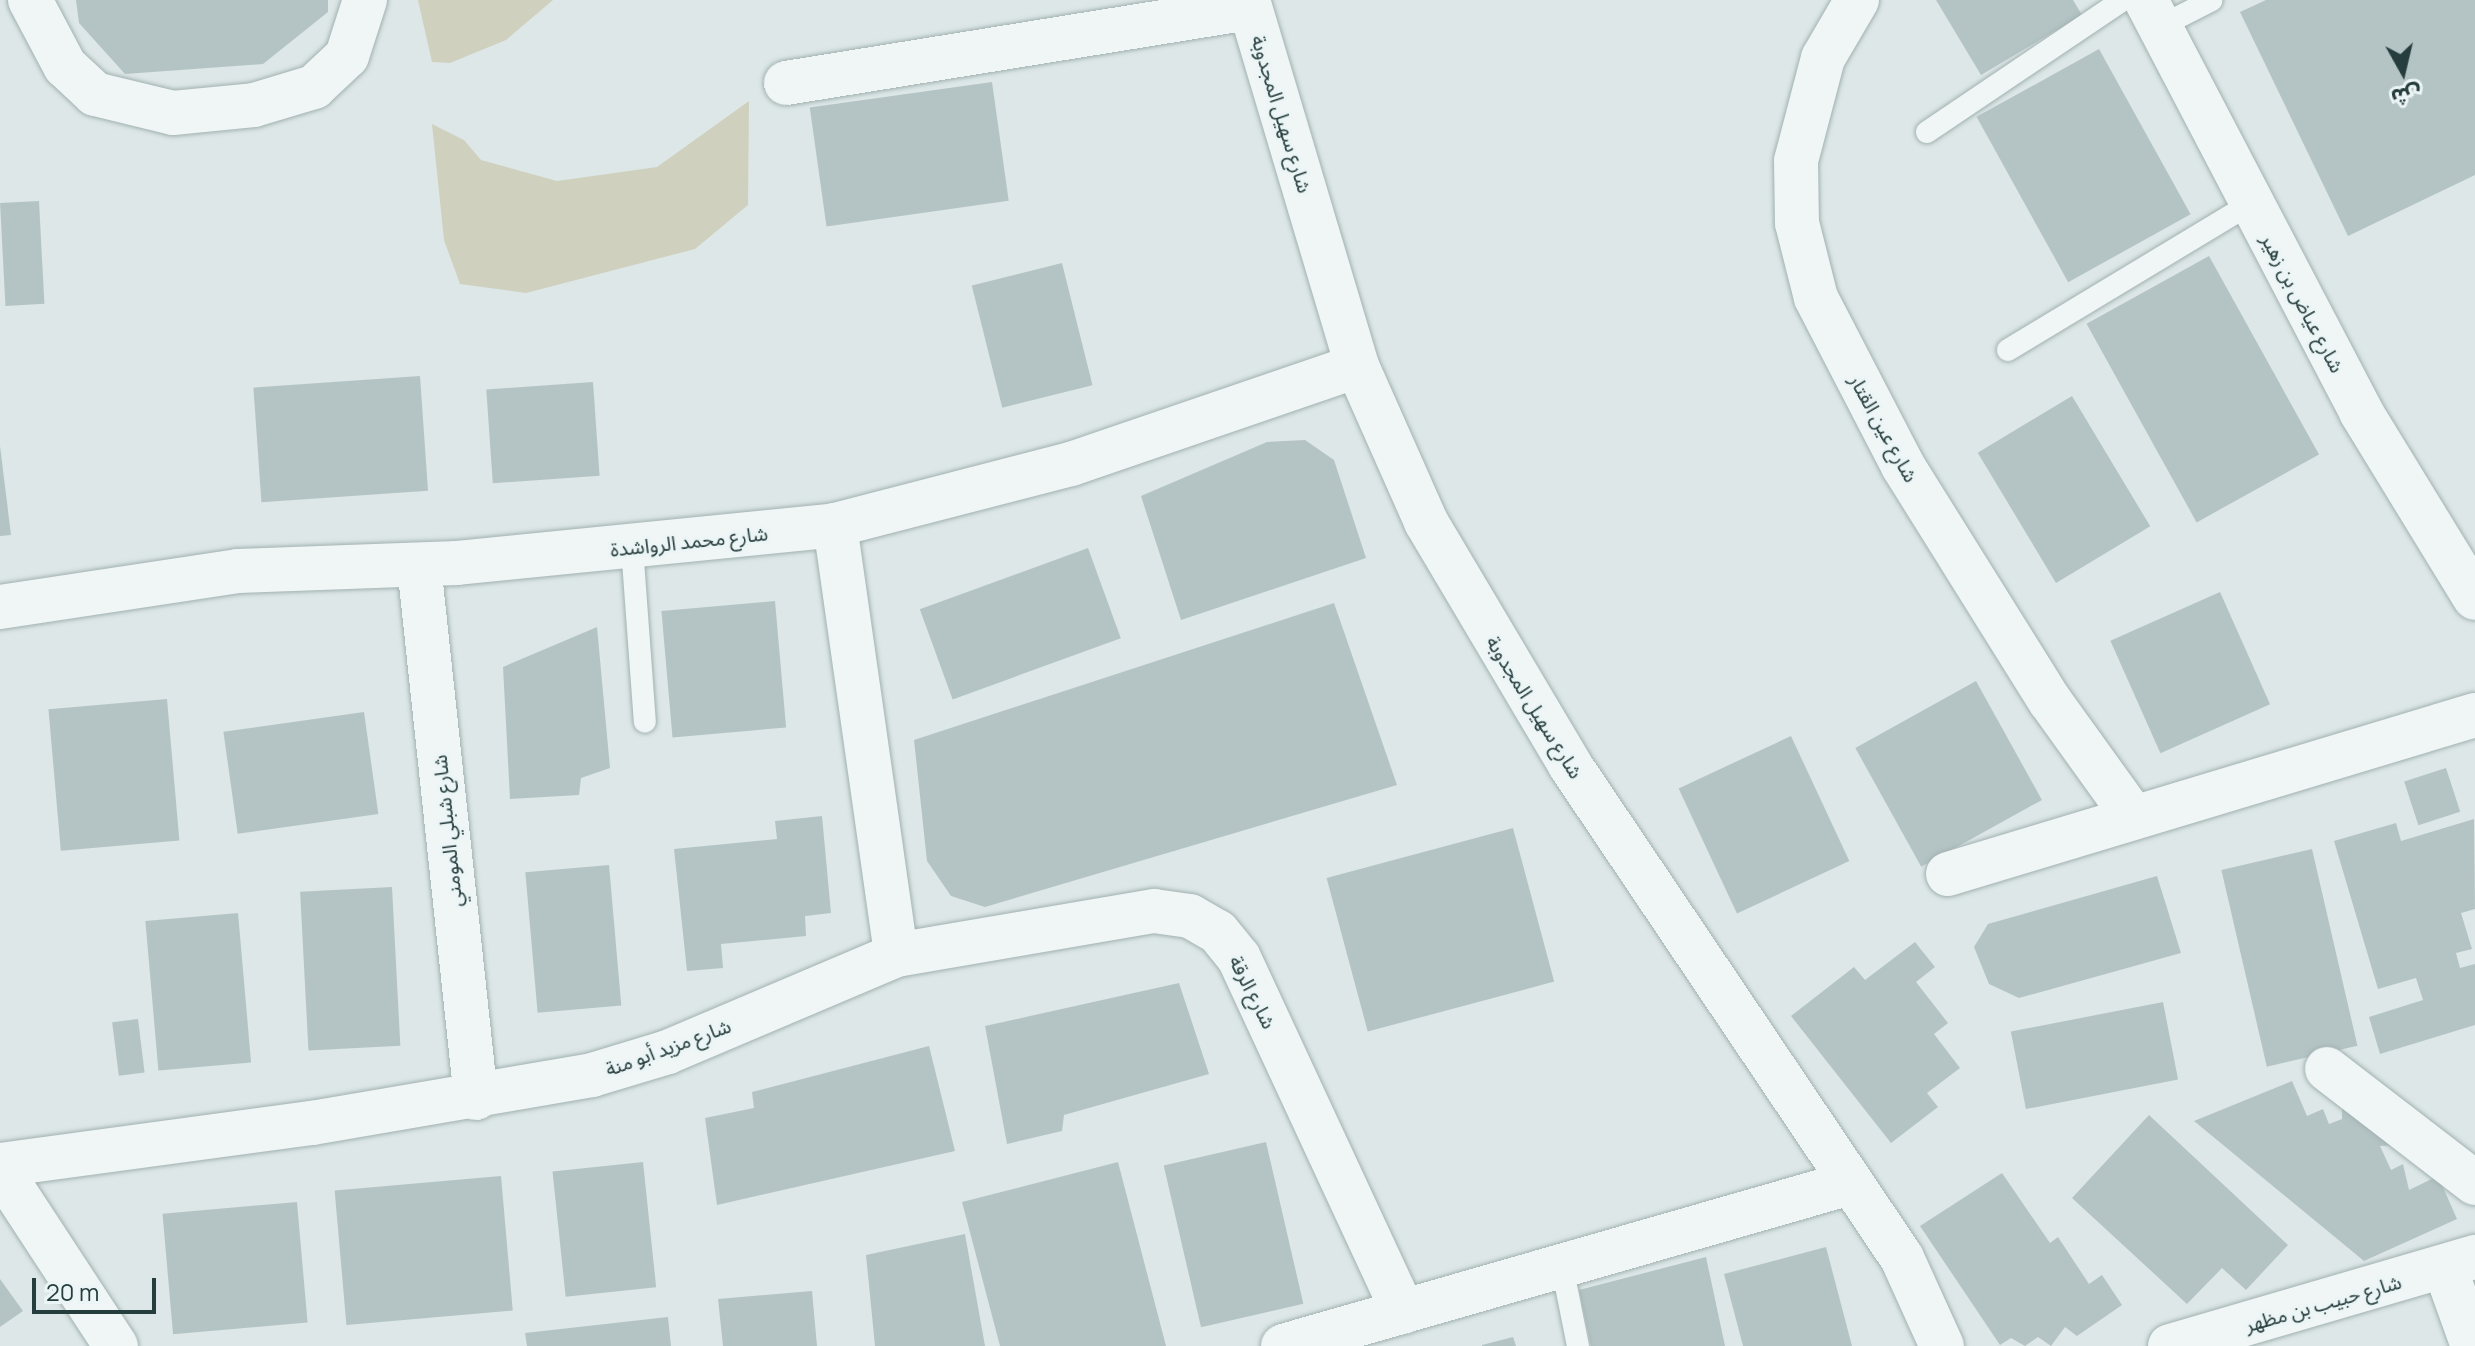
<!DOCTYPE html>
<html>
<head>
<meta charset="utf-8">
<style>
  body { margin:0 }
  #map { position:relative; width:2475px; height:1346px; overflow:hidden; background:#dde7e7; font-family:Manrope,"Noto Sans Arabic",sans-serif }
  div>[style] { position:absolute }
  .green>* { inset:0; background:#cfd1be }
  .building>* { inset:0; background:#b4c4c4; transform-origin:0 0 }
  .roads { filter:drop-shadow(0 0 2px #a2b1b1) drop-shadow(0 0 2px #a2b1b1) }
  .lane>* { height:22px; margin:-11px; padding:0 11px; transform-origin:11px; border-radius:11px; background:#f0f5f6 }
  .street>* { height:44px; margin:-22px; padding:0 22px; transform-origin:22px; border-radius:22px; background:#f0f5f6 }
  span { translate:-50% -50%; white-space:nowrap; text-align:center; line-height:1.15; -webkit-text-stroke:6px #ecf5f5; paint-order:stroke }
  .street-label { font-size:20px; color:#263d3e }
  .north { position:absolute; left:2363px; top:32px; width:80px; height:80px; -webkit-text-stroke:6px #ecf5f5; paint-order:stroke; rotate:172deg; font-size:22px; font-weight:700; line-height:32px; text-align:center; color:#263d3e }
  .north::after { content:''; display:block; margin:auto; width:28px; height:36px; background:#263d3e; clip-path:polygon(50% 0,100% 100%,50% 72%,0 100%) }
  .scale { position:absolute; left:32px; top:1278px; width:124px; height:36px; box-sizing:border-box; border:4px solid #263d3e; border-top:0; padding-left:10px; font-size:24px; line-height:28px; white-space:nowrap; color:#263d3e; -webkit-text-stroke:6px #ecf5f5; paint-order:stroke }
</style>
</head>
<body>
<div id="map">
  <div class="green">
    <i style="clip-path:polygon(418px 0,553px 0,506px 40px,450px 63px,432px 62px)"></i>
    <i style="clip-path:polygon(749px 101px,748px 205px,695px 249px,526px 293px,460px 284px,444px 240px,432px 124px,464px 140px,481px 160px,557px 181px,657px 167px)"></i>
  </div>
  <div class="building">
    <i style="clip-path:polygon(76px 0,328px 0,328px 12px,263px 64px,125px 74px,79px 23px)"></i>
    <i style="clip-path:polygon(1936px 0,2073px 0,2082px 15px,1981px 75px)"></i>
    <i style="clip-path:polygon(2266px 0,2475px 0,2475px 175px,2348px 236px,2240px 12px)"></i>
    <i style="left:2099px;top:49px;width:189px;height:140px;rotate:61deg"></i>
    <i style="left:992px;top:82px;width:120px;height:184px;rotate:82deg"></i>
    <i style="left:39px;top:201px;width:103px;height:39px;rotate:87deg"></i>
    <i style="left:2209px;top:256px;width:227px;height:140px;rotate:61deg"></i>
    <i style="left:1062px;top:263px;width:126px;height:93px;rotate:76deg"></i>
    <i style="left:420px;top:376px;width:115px;height:167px;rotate:86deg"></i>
    <i style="left:593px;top:382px;width:94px;height:107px;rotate:86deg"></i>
    <i style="left:2072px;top:396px;width:152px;height:110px;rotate:59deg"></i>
    <i style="clip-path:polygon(1305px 440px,1334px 460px,1366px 558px,1181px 620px,1141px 496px,1267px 442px)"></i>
    <i style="clip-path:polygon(0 446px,11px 535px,0 536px)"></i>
    <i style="left:1088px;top:548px;width:96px;height:179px;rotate:70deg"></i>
    <i style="left:2220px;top:592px;width:123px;height:120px;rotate:66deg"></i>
    <i style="left:775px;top:601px;width:127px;height:114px;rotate:85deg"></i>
    <i style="clip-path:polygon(1334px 603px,1397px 785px,985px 907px,951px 896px,927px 861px,914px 740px)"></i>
    <i style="clip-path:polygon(597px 627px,610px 768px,581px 778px,579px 795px,510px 799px,503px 667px)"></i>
    <i style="left:1976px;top:681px;width:136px;height:138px;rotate:61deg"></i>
    <i style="left:167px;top:699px;width:142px;height:119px;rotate:85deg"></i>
    <i style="left:364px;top:712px;width:103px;height:142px;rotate:82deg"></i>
    <i style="left:1791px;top:736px;width:138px;height:124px;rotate:65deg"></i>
    <i style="left:2446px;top:768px;width:46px;height:44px;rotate:72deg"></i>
    <i style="clip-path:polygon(822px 816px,831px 913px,805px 916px,806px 936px,721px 944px,723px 968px,687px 971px,674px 849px,777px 839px,775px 821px)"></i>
    <i style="clip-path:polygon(2474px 819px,2475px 909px,2461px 913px,2472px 949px,2456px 953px,2460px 968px,2475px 964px,2475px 1025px,2380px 1054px,2369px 1017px,2423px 1000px,2416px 978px,2378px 989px,2334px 841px,2396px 823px,2401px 841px)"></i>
    <i style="left:1513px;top:828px;width:159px;height:193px;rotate:75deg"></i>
    <i style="left:2312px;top:849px;width:202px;height:93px;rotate:77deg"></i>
    <i style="left:609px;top:865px;width:141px;height:84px;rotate:85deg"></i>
    <i style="clip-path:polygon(2157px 876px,2181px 953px,2019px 998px,1989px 984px,1974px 947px,1988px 924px)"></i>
    <i style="left:392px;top:887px;width:159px;height:92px;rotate:87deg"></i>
    <i style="left:238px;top:913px;width:150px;height:93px;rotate:85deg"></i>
    <i style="clip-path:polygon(1915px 942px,1935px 967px,1916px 982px,1948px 1023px,1934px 1034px,1960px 1068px,1927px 1093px,1938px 1107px,1891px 1143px,1791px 1016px,1854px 967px,1865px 980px)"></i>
    <i style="clip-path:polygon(1179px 983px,1209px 1074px,1064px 1115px,1062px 1131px,1007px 1144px,985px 1026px)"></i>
    <i style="left:2163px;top:1002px;width:79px;height:155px;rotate:79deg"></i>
    <i style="left:138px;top:1019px;width:54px;height:26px;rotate:83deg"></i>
    <i style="clip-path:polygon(929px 1046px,955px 1151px,717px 1205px,705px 1118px,754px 1108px,752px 1092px)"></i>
    <i style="clip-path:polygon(2292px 1081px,2307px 1116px,2323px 1109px,2329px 1124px,2342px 1119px,2342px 1091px,2399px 1145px,2380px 1146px,2391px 1170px,2403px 1164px,2409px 1190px,2438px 1176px,2457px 1219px,2364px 1261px,2194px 1121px)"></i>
    <i style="clip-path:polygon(2149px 1115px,2288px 1245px,2246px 1290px,2222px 1268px,2187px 1304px,2072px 1198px)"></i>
    <i style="left:1266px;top:1142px;width:166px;height:105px;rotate:77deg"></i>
    <i style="left:643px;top:1162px;width:126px;height:91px;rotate:84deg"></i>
    <i style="clip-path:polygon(1118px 1162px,1166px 1346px,1000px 1346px,962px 1202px)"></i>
    <i style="clip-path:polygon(2002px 1173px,2050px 1243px,2058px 1237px,2089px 1284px,2102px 1275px,2122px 1305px,2077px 1336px,2065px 1327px,2051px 1346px,2038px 1337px,2025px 1346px,2011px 1338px,2000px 1345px,1920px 1226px)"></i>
    <i style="left:501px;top:1176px;width:135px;height:167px;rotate:85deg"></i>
    <i style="left:297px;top:1202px;width:121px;height:135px;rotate:85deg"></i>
    <i style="clip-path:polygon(965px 1234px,985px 1346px,875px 1346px,866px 1255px)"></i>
    <i style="clip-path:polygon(1826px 1247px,1852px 1346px,1743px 1346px,1724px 1274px)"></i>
    <i style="clip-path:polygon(1706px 1257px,1725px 1346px,1591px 1346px,1579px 1290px)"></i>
    <i style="clip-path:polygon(0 1279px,23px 1311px,0 1327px)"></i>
    <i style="clip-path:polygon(812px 1291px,817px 1346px,723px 1346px,718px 1299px)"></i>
    <i style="clip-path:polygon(668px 1317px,671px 1346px,527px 1346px,525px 1333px)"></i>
    <i style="clip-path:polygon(1513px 1337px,1516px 1346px,1482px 1346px,1482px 1345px)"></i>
  </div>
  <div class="roads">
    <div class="lane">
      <i style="left:2159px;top:27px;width:59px;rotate:-27deg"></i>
      <i style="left:1927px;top:132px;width:236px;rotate:-34deg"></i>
      <i style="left:2008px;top:350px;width:283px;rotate:-31.1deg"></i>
      <i style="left:632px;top:547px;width:175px;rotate:85.8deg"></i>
      <i style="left:1561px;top:1261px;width:87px;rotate:78.7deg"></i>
    </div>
    <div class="street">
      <i style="left:30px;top:0;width:75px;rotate:62.1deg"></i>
      <i style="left:65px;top:66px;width:41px;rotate:43deg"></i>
      <i style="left:95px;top:94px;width:80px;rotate:13.7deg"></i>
      <i style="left:173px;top:113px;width:81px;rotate:-5.6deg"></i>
      <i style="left:254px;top:105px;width:63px;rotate:-16.7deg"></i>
      <i style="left:314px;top:87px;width:45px;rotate:-43.2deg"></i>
      <i style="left:347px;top:56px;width:59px;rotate:-72.2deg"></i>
      <i style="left:1248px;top:0;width:382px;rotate:73.4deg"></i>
      <i style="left:1357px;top:366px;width:171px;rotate:66.1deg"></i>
      <i style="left:1426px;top:522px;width:282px;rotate:59.3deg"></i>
      <i style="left:1570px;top:765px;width:594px;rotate:56.04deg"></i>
      <i style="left:1902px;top:1258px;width:97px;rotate:65.6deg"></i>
      <i style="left:1857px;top:0;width:67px;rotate:120.4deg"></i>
      <i style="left:1823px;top:58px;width:106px;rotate:104.7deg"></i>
      <i style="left:1796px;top:161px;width:62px;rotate:89.1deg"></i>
      <i style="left:1797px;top:223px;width:77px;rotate:75.8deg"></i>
      <i style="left:1816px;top:298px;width:189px;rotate:62.6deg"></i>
      <i style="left:1903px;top:466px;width:277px;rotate:58deg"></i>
      <i style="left:2050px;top:701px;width:140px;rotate:54.3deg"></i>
      <i style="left:2146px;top:0;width:465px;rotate:62.4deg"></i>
      <i style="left:2361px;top:412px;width:218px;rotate:58.5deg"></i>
      <i style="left:786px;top:83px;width:470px;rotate:-9.2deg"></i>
      <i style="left:835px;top:525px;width:434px;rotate:81.9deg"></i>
      <i style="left:419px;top:565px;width:536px;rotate:83.9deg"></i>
      <i style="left:0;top:607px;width:241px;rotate:-8.6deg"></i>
      <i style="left:238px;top:571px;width:219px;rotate:-2.1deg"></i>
      <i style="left:457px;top:563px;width:380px;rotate:-5.7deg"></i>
      <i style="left:835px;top:525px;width:244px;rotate:-14.5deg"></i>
      <i style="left:1071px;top:464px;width:302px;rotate:-18.9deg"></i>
      <i style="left:1948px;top:874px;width:550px;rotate:-16.79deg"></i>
      <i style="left:2327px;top:1069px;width:187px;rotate:37.6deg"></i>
      <i style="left:0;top:1165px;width:315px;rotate:-7.7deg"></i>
      <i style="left:312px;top:1123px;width:284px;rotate:-9.7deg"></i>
      <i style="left:592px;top:1075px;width:79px;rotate:-16.8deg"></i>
      <i style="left:668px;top:1052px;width:248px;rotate:-23deg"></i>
      <i style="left:896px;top:955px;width:262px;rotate:-9.7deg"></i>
      <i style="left:1154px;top:911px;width:36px;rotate:8deg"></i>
      <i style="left:1190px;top:916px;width:32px;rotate:30deg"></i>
      <i style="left:1218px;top:932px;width:33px;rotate:51deg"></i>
      <i style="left:1239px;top:958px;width:390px;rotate:65.1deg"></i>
      <i style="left:0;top:1169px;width:212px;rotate:56.8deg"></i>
      <i style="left:2445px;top:1268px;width:83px;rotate:70.3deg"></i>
      <i style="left:1283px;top:1346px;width:590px;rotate:-16.04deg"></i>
      <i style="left:2170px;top:1346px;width:318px;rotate:-16.3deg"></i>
    </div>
  </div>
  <div class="street-label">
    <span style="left:1282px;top:114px;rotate:73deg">شارع سهيل المجدوبة</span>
    <span style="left:2303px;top:303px;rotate:62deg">شارع عياض بن زهير</span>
    <span style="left:1884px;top:428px;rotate:61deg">شارع عين القتار</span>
    <span style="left:689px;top:541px;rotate:-6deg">شارع محمد الرواشدة</span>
    <span style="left:1535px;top:707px;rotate:58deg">شارع سهيل المجدوبة</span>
    <span style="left:447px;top:831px;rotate:-96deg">شارع شبلي المومني</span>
    <span style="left:1253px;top:992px;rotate:63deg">شارع الرقة</span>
    <span style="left:668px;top:1047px;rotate:-20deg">شارع مزيد أبو منة</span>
    <span style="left:2323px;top:1303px;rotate:-16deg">شارع حبيب بن مظهر</span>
  </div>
  <div class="north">ش</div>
  <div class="scale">20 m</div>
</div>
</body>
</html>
